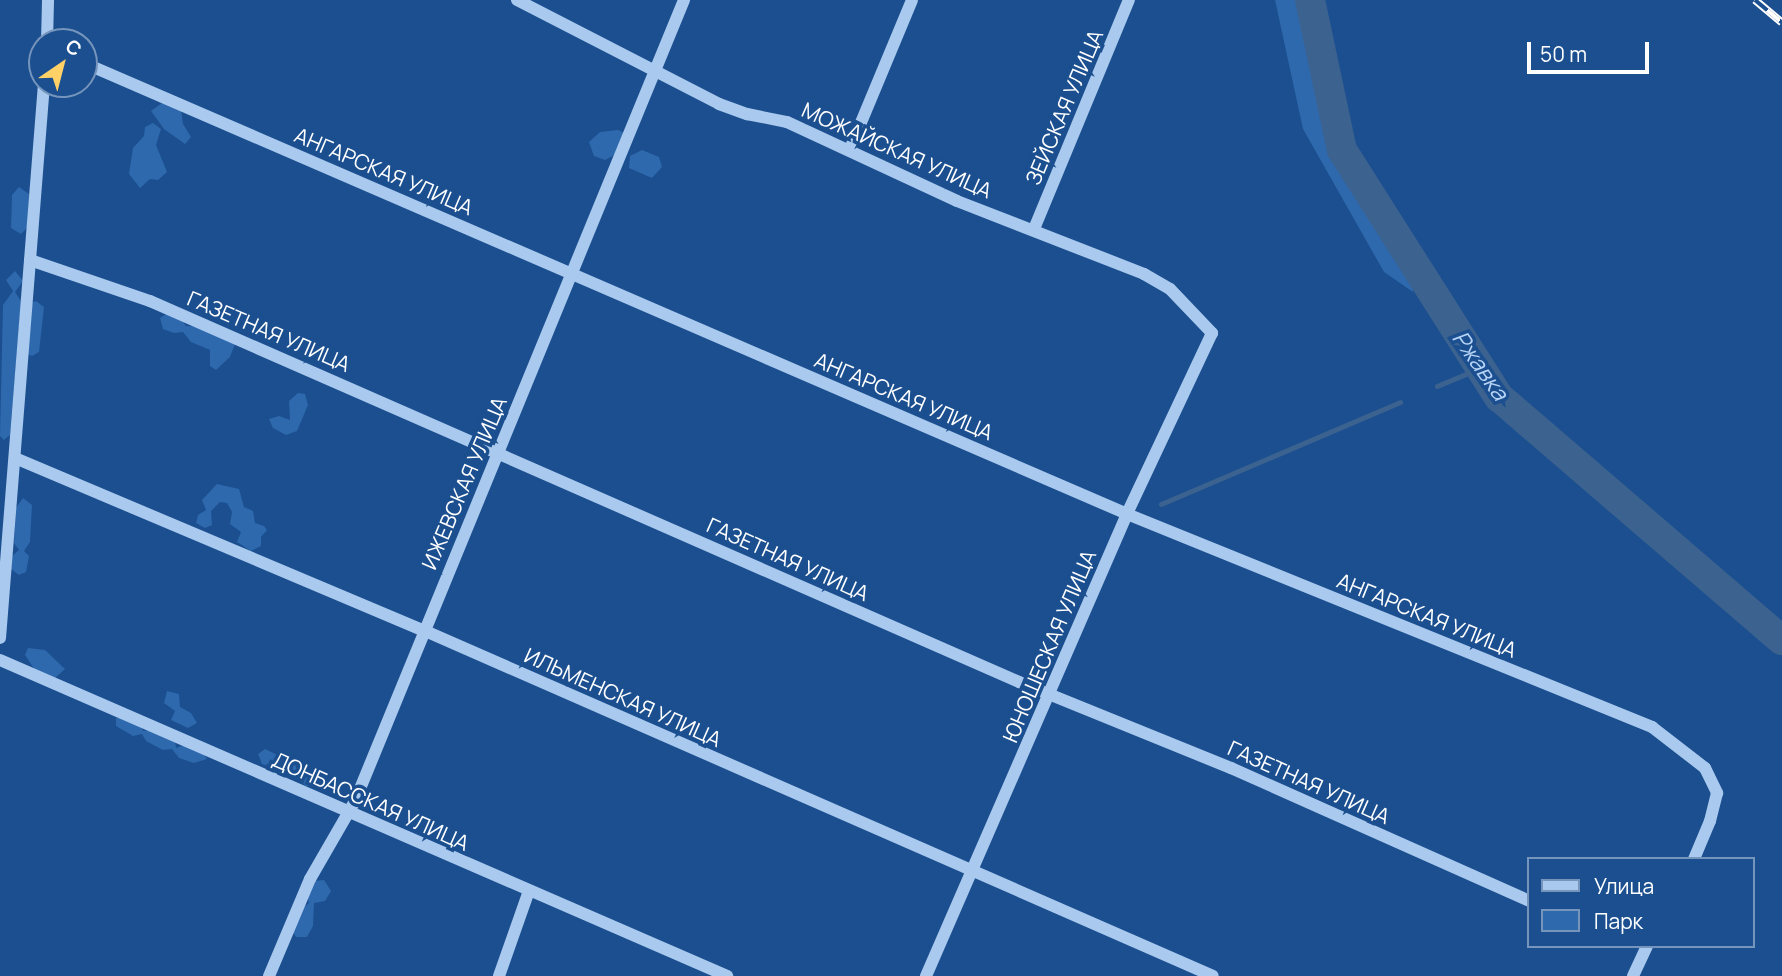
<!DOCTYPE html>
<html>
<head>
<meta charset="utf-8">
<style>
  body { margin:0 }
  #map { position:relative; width:1782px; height:976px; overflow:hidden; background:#1b4f8f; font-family:Manrope,sans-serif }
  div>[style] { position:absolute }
  .green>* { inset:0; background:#2e69ad }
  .stream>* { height:5px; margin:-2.5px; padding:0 2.5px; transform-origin:2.5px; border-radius:2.5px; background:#3c6290 }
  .river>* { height:30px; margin:-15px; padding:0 15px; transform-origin:15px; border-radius:15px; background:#3c6290 }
  .minor>* { height:12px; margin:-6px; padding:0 6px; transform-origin:6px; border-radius:6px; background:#a9c9ee }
  .rail>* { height:8px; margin-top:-4px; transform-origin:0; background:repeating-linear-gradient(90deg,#1b4f8f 0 16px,#fff 0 32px); box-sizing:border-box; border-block:2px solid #fff }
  span { translate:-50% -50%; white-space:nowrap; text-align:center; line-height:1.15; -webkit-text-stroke:7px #1b4f8f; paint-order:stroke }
  .street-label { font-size:21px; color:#fff }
  .water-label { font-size:23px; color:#b5d3f5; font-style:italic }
  .legend { position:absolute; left:1527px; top:857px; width:228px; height:91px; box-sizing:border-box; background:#1b4f8f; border:2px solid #7695bc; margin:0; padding:9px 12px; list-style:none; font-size:21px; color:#fff }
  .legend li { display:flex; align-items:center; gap:14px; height:35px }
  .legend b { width:35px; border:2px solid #7695bc }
  .north { position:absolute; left:28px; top:28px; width:70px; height:70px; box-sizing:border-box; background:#1b4f8f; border:2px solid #7695bc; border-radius:50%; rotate:35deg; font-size:19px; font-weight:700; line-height:28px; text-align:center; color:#fff }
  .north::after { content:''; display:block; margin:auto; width:24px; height:32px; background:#ffd166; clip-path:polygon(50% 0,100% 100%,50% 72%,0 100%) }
  .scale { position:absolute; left:1527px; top:42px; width:122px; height:32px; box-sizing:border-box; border:4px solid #fff; border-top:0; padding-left:9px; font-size:21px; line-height:24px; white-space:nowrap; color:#fff; -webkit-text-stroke:5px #1b4f8f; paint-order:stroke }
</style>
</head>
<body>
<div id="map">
  <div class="green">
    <i style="clip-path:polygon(1275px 0,1310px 0,1332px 146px,1410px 260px,1413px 292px,1384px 272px,1303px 129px)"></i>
    <i style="clip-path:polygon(162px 103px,181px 109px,183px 124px,191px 137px,185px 144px,164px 129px,151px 111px)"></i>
    <i style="clip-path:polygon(153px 123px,161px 129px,156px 145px,167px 172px,158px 180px,150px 179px,140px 188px,129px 174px,133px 148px,144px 136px,145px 127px)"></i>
    <i style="clip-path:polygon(618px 130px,630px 136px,626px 149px,605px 160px,594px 156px,589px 142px,600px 132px)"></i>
    <i style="clip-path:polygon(642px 150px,659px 157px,662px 167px,652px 178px,629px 168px,630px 156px)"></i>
    <i style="clip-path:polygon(19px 187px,29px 194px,28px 227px,21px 234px,11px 228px,12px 195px)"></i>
    <i style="clip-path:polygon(15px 271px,23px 281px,15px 292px,21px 301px,10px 435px,4px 440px,0 436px,3px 305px,13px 291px,6px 280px)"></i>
    <i style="clip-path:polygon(36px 301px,44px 307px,39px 352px,32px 356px,25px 353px,29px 304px)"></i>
    <i style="clip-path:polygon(168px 313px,180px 317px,186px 326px,205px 327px,235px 344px,230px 357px,216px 370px,210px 366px,210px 350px,191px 342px,183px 332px,174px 333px,163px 329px,160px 318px)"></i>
    <i style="clip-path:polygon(298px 393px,305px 394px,308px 405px,297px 431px,286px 435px,273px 428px,269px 419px,279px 416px,290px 420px,289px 401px)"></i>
    <i style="clip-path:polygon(217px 484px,239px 489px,244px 507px,253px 511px,255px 523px,264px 526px,267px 530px,261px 537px,261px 546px,251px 551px,237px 542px,241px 532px,230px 524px,232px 512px,227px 503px,220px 502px,211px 511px,212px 525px,205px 528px,196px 523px,198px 515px,206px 510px,202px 500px)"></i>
    <i style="clip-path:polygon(23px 498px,32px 505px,30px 542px,24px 551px,29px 556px,26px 572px,19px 575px,11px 569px,12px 556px,19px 550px,14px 543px,16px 508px)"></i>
    <i style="clip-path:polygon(28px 648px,45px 650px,65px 669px,55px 678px,35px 670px,25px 655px)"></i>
    <i style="clip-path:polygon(167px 691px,179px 694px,180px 707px,191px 713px,197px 723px,188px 728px,171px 720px,175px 711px,164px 703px)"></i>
    <i style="clip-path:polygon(123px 716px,141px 725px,143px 731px,151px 730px,175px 740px,176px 748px,186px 744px,202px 751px,207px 759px,194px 763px,179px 758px,172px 749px,163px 750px,146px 741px,142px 734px,133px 736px,116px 726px,116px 718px)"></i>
    <i style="clip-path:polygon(265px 749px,294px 763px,299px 773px,310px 771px,318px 778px,315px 786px,306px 786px,297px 777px,262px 764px,258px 754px)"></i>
    <i style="clip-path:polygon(324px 880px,331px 891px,325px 901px,314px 903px,313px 926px,307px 937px,296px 937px,291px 929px,297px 913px,309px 903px,307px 894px,314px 881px)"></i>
  </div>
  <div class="stream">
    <i style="left:1437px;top:386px;width:47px;rotate:-22.7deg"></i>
    <i style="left:1161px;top:504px;width:260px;rotate:-23.1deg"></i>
  </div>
  <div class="river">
    <i style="left:1310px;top:0;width:153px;rotate:78deg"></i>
    <i style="left:1342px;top:150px;width:293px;rotate:57.6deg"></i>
    <i style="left:1499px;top:397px;width:373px;rotate:40.7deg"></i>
  </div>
  <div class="minor">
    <i style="left:517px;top:0;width:227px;rotate:27.2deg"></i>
    <i style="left:719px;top:104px;width:30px;rotate:20deg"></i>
    <i style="left:747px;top:114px;width:41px;rotate:11.3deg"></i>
    <i style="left:787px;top:122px;width:187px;rotate:24.9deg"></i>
    <i style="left:957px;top:201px;width:201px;rotate:21.3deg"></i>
    <i style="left:1144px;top:274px;width:30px;rotate:30deg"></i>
    <i style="left:1170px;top:289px;width:61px;rotate:46.3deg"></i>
    <i style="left:1212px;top:333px;width:200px;rotate:115.2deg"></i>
    <i style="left:1127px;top:514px;width:504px;rotate:113.51deg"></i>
    <i style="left:47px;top:42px;width:42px;rotate:-88.6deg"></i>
    <i style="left:84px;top:63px;width:1136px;rotate:23.38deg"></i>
    <i style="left:1127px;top:514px;width:567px;rotate:22.08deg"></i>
    <i style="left:1652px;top:727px;width:67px;rotate:37.7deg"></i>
    <i style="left:1705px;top:768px;width:28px;rotate:64deg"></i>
    <i style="left:1717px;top:793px;width:29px;rotate:104deg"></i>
    <i style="left:1710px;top:821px;width:41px;rotate:112.8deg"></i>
    <i style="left:850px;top:149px;width:161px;rotate:-67.4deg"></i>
    <i style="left:1034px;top:229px;width:248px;rotate:-67.5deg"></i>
    <i style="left:30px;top:260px;width:127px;rotate:18.9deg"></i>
    <i style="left:150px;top:301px;width:949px;rotate:23.67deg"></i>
    <i style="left:1019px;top:682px;width:229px;rotate:22.1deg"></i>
    <i style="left:1231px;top:768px;width:325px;rotate:24deg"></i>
    <i style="left:15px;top:458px;width:443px;rotate:22.9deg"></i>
    <i style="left:423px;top:630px;width:862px;rotate:23.65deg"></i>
    <i style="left:0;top:638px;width:556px;rotate:-85.46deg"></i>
    <i style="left:0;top:660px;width:793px;rotate:23.49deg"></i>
    <i style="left:269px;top:976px;width:105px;rotate:-67.1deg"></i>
    <i style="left:310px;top:879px;width:90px;rotate:-60deg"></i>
    <i style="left:355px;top:801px;width:866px;rotate:-67.67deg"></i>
    <i style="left:499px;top:976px;width:90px;rotate:-70.6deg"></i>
    <i style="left:1633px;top:976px;width:33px;rotate:-65deg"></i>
  </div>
  <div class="rail">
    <i style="left:1755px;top:0;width:35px;rotate:40deg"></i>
  </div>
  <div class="street-label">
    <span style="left:1064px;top:107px;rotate:-67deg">ЗЕЙСКАЯ УЛИЦА</span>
    <span style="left:897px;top:150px;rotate:24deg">МОЖАЙСКАЯ УЛИЦА</span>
    <span style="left:384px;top:171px;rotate:23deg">АНГАРСКАЯ УЛИЦА</span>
    <span style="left:269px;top:331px;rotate:23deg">ГАЗЕТНАЯ УЛИЦА</span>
    <span style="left:904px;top:396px;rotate:23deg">АНГАРСКАЯ УЛИЦА</span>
    <span style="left:464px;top:483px;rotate:-67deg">ИЖЕВСКАЯ УЛИЦА</span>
    <span style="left:788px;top:559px;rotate:24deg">ГАЗЕТНАЯ УЛИЦА</span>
    <span style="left:1427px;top:615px;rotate:22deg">АНГАРСКАЯ УЛИЦА</span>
    <span style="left:1049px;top:646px;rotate:-67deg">ЮНОШЕСКАЯ УЛИЦА</span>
    <span style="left:623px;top:697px;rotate:24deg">ИЛЬМЕНСКАЯ УЛИЦА</span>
    <span style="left:1309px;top:782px;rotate:24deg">ГАЗЕТНАЯ УЛИЦА</span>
    <span style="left:371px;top:801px;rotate:24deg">ДОНБАССКАЯ УЛИЦА</span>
  </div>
  <div class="water-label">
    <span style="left:1481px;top:365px;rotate:55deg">Ржавка</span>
  </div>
  <ul class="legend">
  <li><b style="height:9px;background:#a9c9ee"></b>Улица</li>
  <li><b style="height:19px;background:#2e69ad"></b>Парк</li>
  </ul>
  <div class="north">С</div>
  <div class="scale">50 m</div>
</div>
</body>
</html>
